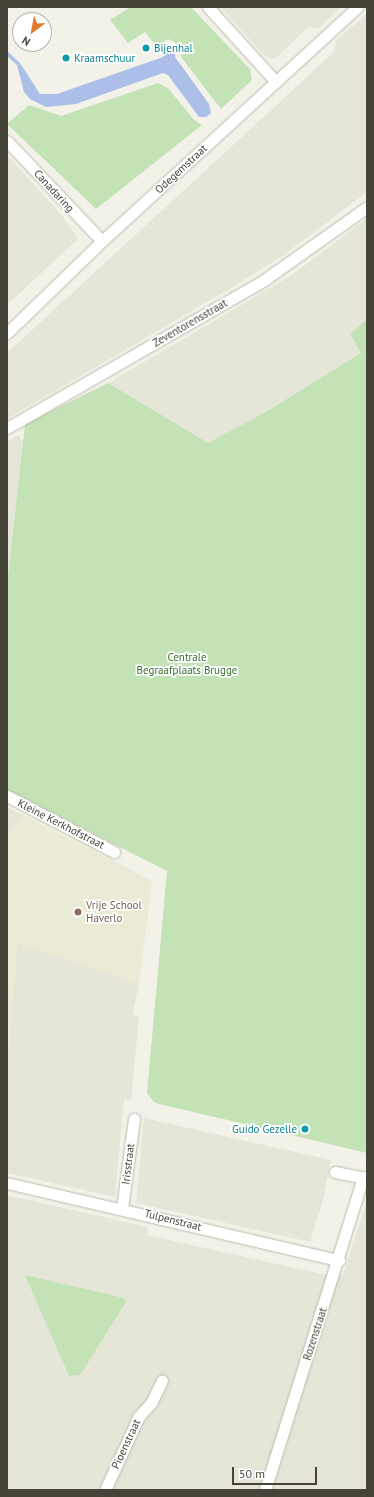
<!DOCTYPE html>
<html>
<head>
<meta charset="utf-8">
<style>
  body { margin:0 }
  #map { position:relative; width:374px; height:1497px; overflow:hidden; background:#f3f2e9; font-family:"PT Sans",sans-serif }
  div>[style] { position:absolute }
  .residential>* { inset:0; background:#e6e6d8 }
  .education>* { inset:0; background:#eaead5 }
  .green>* { inset:0; background:#c3e2b6 }
  .water>* { inset:0; background:#acbfe9 }
  .roads { filter:drop-shadow(0 0 1px #bdbcad) drop-shadow(0 0 1px #bdbcad) }
  .minor>* { height:11px; margin:-5.5px; padding:0 5.5px; transform-origin:5.5px; border-radius:5.5px; background:#fff }
  .dots>* { width:11px; height:11px; translate:-50% -50%; box-sizing:border-box; border:2px solid #fff; border-radius:50% }
  span { translate:-50% -50%; white-space:nowrap; text-align:center; line-height:1.15; -webkit-text-stroke:3.5px #fff; paint-order:stroke }
  .culture-label { font-size:11px; color:#0d838f }
  .left { translate:0 -50%; text-align:left }
  .right { translate:-100% -50%; text-align:right }
  .street-label { font-size:11px; color:#464438 }
  .park-label { font-size:11px; color:#387131 }
  .education-label { font-size:11px; color:#785e54 }
  .frame { position:absolute; inset:0; border:8px solid #464438; pointer-events:none }
  .north { position:absolute; left:12px; top:12px; width:40px; height:40px; box-sizing:border-box; background:#fff; border:1px solid #b5b4af; border-radius:50%; rotate:212deg; font-size:11px; font-weight:700; line-height:16px; text-align:center; color:#464438 }
  .north::after { content:''; display:block; margin:auto; width:14px; height:18px; background:#e37c30; clip-path:polygon(50% 0,100% 100%,50% 72%,0 100%) }
  .scale { position:absolute; left:232px; top:1467px; width:85px; height:18px; box-sizing:border-box; border:2px solid #464438; border-top:0; padding-left:5px; font-size:12px; line-height:14px; white-space:nowrap; color:#464438; -webkit-text-stroke:3px #fff; paint-order:stroke }
</style>
</head>
<body>
<div id="map">
  <div class="residential">
    <i style="clip-path:polygon(220px 7px,341px 7px,319px 28px,308px 27px,275px 59px,265px 56px)"></i>
    <i style="clip-path:polygon(367px 14px,367px 192px,284px 255px,241px 282px,7px 419px,7px 353px,295px 88px,334px 51px,336px 40px)"></i>
    <i style="clip-path:polygon(7px 155px,61px 214px,78px 239px,7px 305px)"></i>
    <i style="clip-path:polygon(367px 218px,367px 319px,350px 334px,361px 353px,264px 413px,208px 444px,108px 383px,292px 275px)"></i>
    <i style="clip-path:polygon(18px 435px,23px 441px,7px 584px,7px 442px)"></i>
    <i style="clip-path:polygon(7px 807px,25px 816px,7px 837px)"></i>
    <i style="clip-path:polygon(17px 942px,139px 984px,133px 1014px,139px 1017px,131px 1101px,124px 1099px,115px 1197px,7px 1173px,7px 1065px)"></i>
    <i style="clip-path:polygon(144px 1118px,331px 1160px,323px 1200px,310px 1242px,136px 1203px)"></i>
    <i style="clip-path:polygon(7px 1195px,148px 1227px,147px 1235px,322px 1274px,343px 1275px,367px 1200px,367px 1490px,7px 1490px)"></i>
  </div>
  <div class="education">
    <i style="clip-path:polygon(25px 816px,152px 881px,139px 984px,17px 943px,7px 1065px,7px 837px)"></i>
  </div>
  <div class="green">
    <i style="clip-path:polygon(131px 7px,191px 7px,250px 69px,252px 80px,221px 109px,181px 57px,181px 51px,174px 42px,168px 39px,156px 46px,145px 32px,128px 43px,110px 20px)"></i>
    <i style="clip-path:polygon(158px 83px,168px 88px,194px 120px,202px 125px,96px 209px,7px 124px,29px 105px,61px 116px)"></i>
    <i style="clip-path:polygon(367px 319px,367px 1153px,155px 1103px,147px 1093px,167px 871px,7px 790px,7px 584px,25px 424px,108px 383px,208px 443px,264px 413px,361px 353px,350px 334px)"></i>
    <i style="clip-path:polygon(25px 1275px,124px 1298px,126px 1302px,80px 1375px,69px 1376px)"></i>
  </div>
  <div class="water">
    <i style="clip-path:polygon(171px 48px,175px 50px,175px 57px,209px 104px,211px 113px,206px 117px,199px 117px,168px 75px,163px 73px,76px 104px,46px 107px,30px 99px,24px 92px,17px 65px,7px 56px,7px 51px,20px 63px,40px 94px,57px 94px,163px 57px,166px 49px)"></i>
  </div>
  <div class="roads">
    <div class="minor">
      <i style="left:208px;top:7px;width:101px;rotate:47.8deg"></i>
      <i style="left:7px;top:141px;width:138px;rotate:46.5deg"></i>
      <i style="left:7px;top:333px;width:132px;rotate:-44.1deg"></i>
      <i style="left:102px;top:241px;width:346px;rotate:-42.5deg"></i>
      <i style="left:7px;top:428px;width:297px;rotate:-29.9deg"></i>
      <i style="left:264px;top:280px;width:126px;rotate:-35.3deg"></i>
      <i style="left:7px;top:796px;width:121px;rotate:27.6deg"></i>
      <i style="left:335px;top:1172px;width:33px;rotate:11deg"></i>
      <i style="left:7px;top:1183px;width:341px;rotate:13.1deg"></i>
      <i style="left:122px;top:1208px;width:90px;rotate:-82.3deg"></i>
      <i style="left:105px;top:1490px;width:81px;rotate:-65.3deg"></i>
      <i style="left:139px;top:1416px;width:18px;rotate:-47deg"></i>
      <i style="left:151px;top:1403px;width:25px;rotate:-64deg"></i>
      <i style="left:265px;top:1490px;width:328px;rotate:-72.6deg"></i>
    </div>
  </div>
  <div class="dots">
    <i style="left:146px;top:48px;background:#0f9aa8"></i>
    <i style="left:66px;top:58px;background:#0f9aa8"></i>
    <i style="left:78px;top:912px;background:#8d6e63"></i>
    <i style="left:305px;top:1129px;background:#0f9aa8"></i>
  </div>
  <div class="culture-label">
    <span class="left" style="left:154px;top:48px">Bijenhal</span>
    <span class="left" style="left:74px;top:58px">Kraamschuur</span>
    <span class="right" style="left:297px;top:1129px">Guido Gezelle</span>
  </div>
  <div class="street-label">
    <span style="left:181px;top:169px;rotate:-43deg">Odegemstraat</span>
    <span style="left:54px;top:191px;rotate:47deg">Canadaring</span>
    <span style="left:190px;top:323px;rotate:-30deg">Zeventorensstraat</span>
    <span style="left:61px;top:824px;rotate:27deg">Kleine Kerkhofstraat</span>
    <span style="left:128px;top:1164px;rotate:-83deg">Irisstraat</span>
    <span style="left:173px;top:1220px;rotate:14deg">Tulpenstraat</span>
    <span style="left:315px;top:1334px;rotate:-72deg">Rozenstraat</span>
    <span style="left:126px;top:1444px;rotate:-65deg">Pioenstraat</span>
  </div>
  <div class="park-label">
    <span style="left:187px;top:664px">Centrale<br>Begraafplaats Brugge</span>
  </div>
  <div class="education-label">
    <span class="left" style="left:86px;top:912px">Vrije School<br>Haverlo</span>
  </div>
  <div class="frame"></div>
  <div class="north">N</div>
  <div class="scale">50 m</div>
</div>
</body>
</html>
